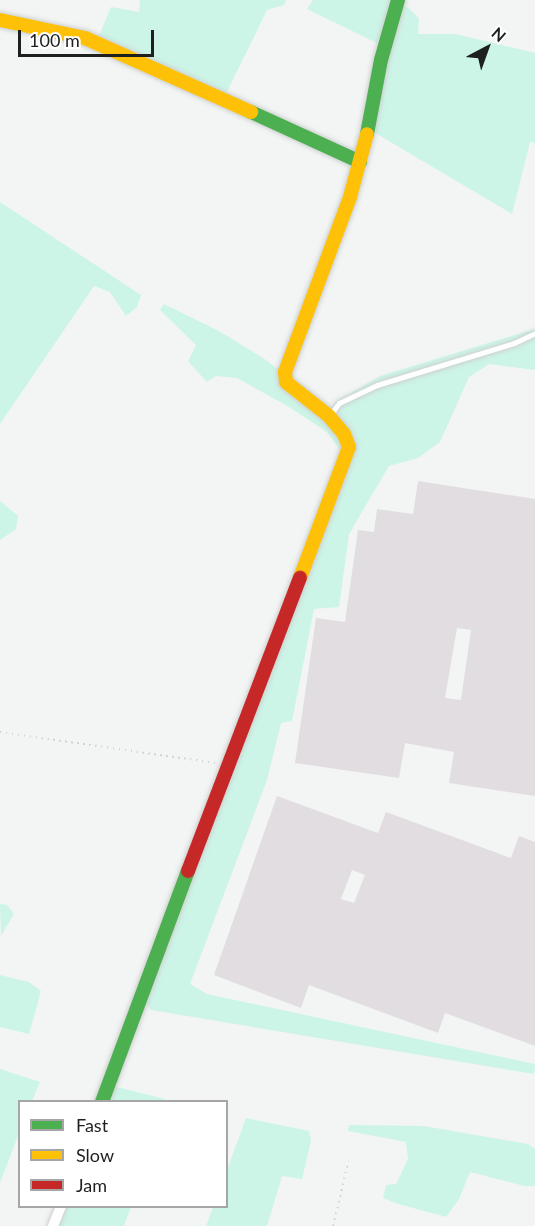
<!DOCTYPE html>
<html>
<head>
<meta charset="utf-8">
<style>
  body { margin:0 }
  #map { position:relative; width:535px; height:1226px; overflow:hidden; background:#f2f5f4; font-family:Lato,sans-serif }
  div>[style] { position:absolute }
  .green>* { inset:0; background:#ccf5e7 }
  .building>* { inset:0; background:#e2dde1 }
  .path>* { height:1.5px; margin-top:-0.75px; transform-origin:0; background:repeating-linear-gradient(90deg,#d2d3d3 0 1.5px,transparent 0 6px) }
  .roads { filter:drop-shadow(0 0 2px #ced0d0) drop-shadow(0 0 2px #ced0d0) }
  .lane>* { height:5px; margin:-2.5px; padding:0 2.5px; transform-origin:2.5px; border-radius:2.5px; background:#fdfefd }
  .street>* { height:10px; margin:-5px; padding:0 5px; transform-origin:5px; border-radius:5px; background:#fdfefd }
  .fast>* { height:14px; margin:-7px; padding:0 7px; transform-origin:7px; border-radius:7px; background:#4caf50 }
  .slow>* { height:14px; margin:-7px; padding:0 7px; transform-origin:7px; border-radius:7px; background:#ffc107 }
  .jam>* { height:14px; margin:-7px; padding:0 7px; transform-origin:7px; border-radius:7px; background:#c62828 }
  span { translate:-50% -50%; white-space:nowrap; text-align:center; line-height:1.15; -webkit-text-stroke:4.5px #fff; paint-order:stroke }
  .legend { position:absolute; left:18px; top:1100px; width:210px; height:108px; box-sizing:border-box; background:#fff; border:2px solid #a5a6a5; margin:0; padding:8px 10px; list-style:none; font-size:18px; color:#1e201f }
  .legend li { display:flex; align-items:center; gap:12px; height:30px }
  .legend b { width:30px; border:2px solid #a5a6a5 }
  .north { position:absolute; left:457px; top:18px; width:60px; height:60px; -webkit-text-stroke:4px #fff; paint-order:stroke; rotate:41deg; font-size:16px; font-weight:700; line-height:24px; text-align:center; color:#1e201f }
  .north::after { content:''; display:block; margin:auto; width:21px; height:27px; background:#1e201f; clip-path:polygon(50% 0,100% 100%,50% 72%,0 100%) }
  .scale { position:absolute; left:18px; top:30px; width:136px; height:27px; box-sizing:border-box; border:3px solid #1e201f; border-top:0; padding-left:8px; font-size:18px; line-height:21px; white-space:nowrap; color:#1e201f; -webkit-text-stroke:4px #fff; paint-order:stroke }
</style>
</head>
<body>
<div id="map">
  <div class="green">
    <i style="clip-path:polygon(140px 0,286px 0,284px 5px,267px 10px,226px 94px,99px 36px,111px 7px,139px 12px)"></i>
    <i style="clip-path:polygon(313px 0,392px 0,379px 44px,307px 9px)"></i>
    <i style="clip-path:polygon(401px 4px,410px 9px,419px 19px,418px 34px,456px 34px,535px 53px,535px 143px,530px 142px,512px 214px,372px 131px,384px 61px)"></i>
    <i style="clip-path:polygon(0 202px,141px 295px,137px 307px,126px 316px,110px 292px,94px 286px,0 424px)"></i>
    <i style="clip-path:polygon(164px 304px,219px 331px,266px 360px,329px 411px,337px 401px,380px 376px,535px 329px,535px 370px,489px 364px,469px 377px,440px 442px,418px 458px,389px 466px,349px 534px,339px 607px,314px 609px,292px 721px,281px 723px,267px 780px,190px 984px,207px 994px,535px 1064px,534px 1074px,151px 1010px,145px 1002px,348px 461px,327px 432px,289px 407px,237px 378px,216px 376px,207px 382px,188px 361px,196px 345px,160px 310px)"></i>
    <i style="clip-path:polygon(0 501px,18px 516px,16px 529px,0 540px)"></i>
    <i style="clip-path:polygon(0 904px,7px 905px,14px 914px,1px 936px)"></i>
    <i style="clip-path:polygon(0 975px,29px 982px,41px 991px,29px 1034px,0 1027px)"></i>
    <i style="clip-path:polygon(0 1069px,40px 1082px,32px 1101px,20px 1102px,19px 1133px,0 1183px)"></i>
    <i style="clip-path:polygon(113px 1086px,165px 1099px,165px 1101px,106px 1102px)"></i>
    <i style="clip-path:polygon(246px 1118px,309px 1131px,311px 1141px,302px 1179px,282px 1176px,267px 1226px,206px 1226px,213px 1207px,226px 1206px,227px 1170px)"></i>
    <i style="clip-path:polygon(349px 1125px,424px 1126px,528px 1144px,535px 1149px,535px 1186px,524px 1186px,470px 1172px,459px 1199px,446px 1217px,395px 1203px,383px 1198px,386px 1185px,396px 1184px,408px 1159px,406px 1142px,348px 1131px)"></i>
    <i style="clip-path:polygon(66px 1207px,131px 1207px,124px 1226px,58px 1226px)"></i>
  </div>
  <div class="building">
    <i style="clip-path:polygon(evenodd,418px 481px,535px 499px,535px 796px,449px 783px,454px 752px,405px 743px,399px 778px,295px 763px,316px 618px,345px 622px,358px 530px,374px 532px,377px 509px,413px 514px,418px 481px,457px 628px,471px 630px,461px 700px,445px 698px,457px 628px)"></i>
    <i style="clip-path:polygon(evenodd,277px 796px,378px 833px,386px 812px,511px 858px,519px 836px,535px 842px,535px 1046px,445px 1013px,438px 1033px,309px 985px,301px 1008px,214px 975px,277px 796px,352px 870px,365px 875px,354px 903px,341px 899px,352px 870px)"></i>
  </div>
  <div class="path">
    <i style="left:0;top:732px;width:218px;rotate:8.2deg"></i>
    <i style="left:333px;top:1226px;width:66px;rotate:-76.8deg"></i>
  </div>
  <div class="roads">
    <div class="lane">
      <i style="left:330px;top:415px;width:15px;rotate:-53deg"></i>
      <i style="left:339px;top:403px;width:42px;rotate:-25.3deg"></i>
      <i style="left:377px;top:385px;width:143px;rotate:-17deg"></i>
      <i style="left:514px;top:343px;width:23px;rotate:-25deg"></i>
    </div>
    <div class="street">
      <i style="left:53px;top:1226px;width:22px;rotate:-68deg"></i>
    </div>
    <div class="fast">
      <i style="left:251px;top:112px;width:120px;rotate:24.6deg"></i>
      <i style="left:367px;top:134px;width:75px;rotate:-79.3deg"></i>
      <i style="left:381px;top:60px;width:62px;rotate:-74.2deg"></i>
      <i style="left:102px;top:1102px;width:246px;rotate:-69.6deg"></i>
    </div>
    <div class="slow">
      <i style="left:0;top:20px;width:87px;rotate:12deg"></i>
      <i style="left:85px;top:38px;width:182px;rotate:24deg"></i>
      <i style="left:300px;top:578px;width:140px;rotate:-69.5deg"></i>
      <i style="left:349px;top:447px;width:14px;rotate:-111deg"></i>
      <i style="left:344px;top:434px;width:23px;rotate:-130deg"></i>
      <i style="left:329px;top:416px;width:55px;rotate:-141.7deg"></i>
      <i style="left:286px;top:382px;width:10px;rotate:-96deg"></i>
      <i style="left:285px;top:372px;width:187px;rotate:-69.6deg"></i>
      <i style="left:350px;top:197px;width:65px;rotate:-74.9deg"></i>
    </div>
    <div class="jam">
      <i style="left:188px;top:871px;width:314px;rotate:-69.1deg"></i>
    </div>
  </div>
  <ul class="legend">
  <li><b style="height:8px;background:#4caf50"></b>Fast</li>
  <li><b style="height:8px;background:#ffc107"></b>Slow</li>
  <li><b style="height:8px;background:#c62828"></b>Jam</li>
  </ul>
  <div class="north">N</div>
  <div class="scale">100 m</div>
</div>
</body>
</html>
